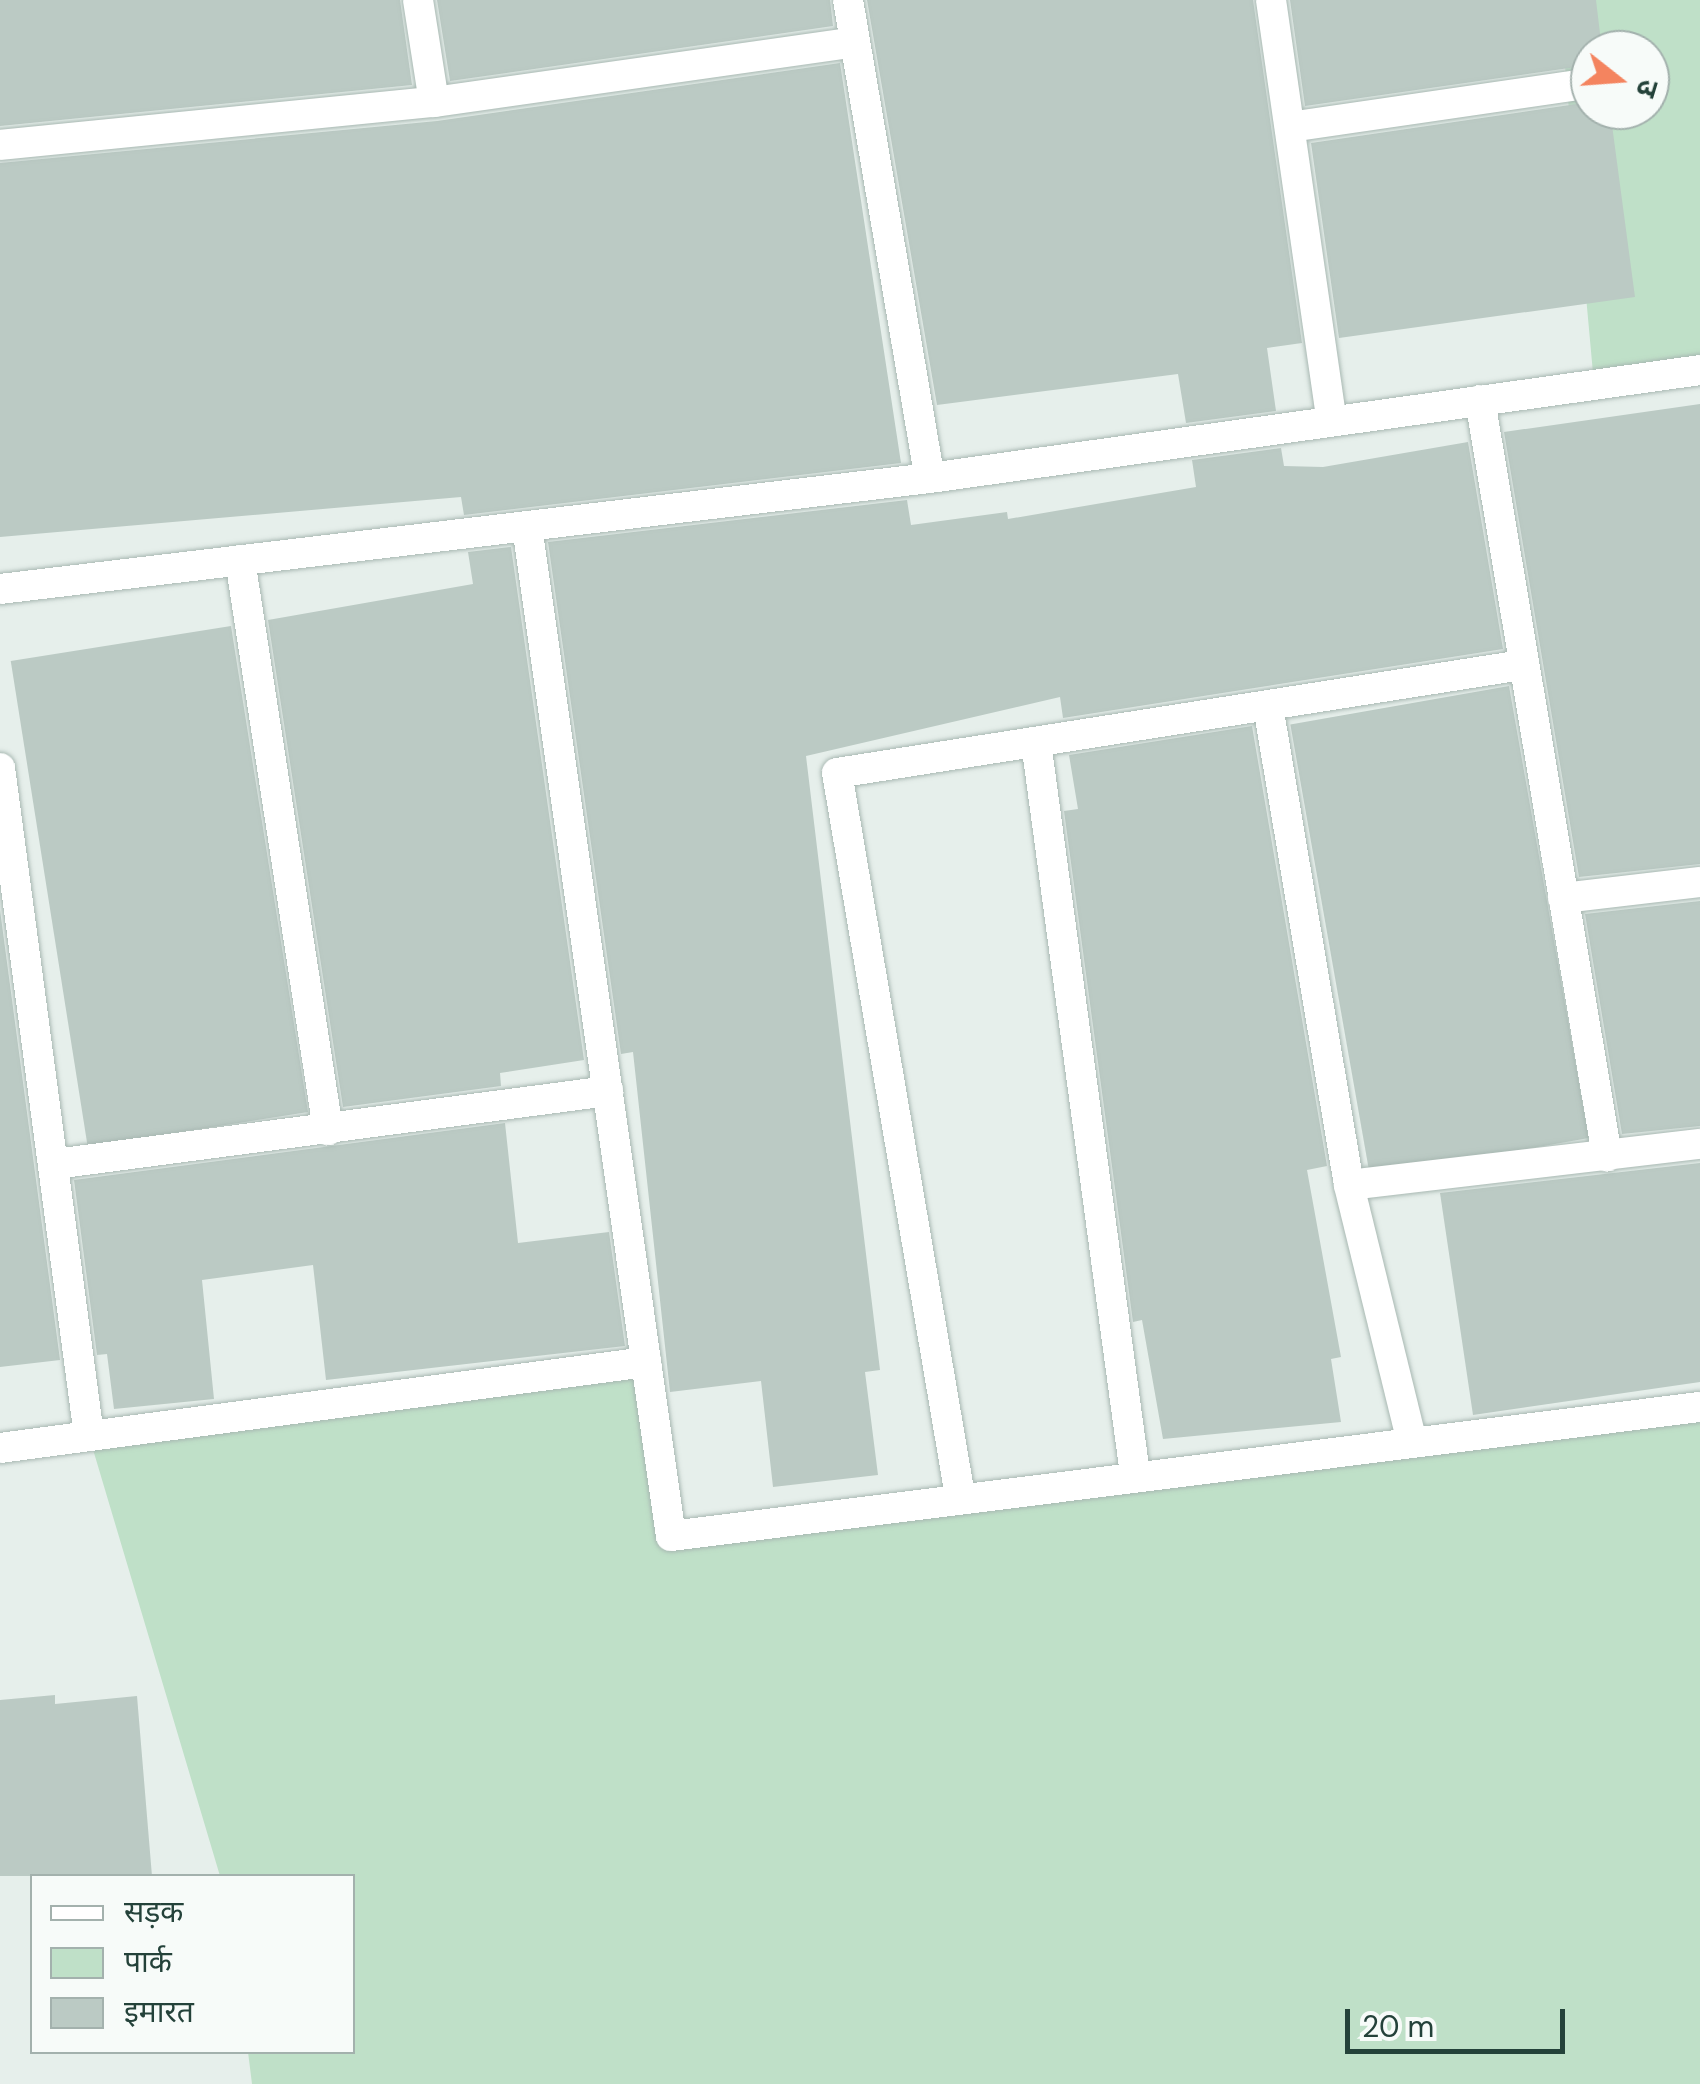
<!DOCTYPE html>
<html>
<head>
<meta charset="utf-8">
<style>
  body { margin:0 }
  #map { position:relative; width:1700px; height:2084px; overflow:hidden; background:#e6efeb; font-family:"DM Sans","Noto Sans Devanagari",sans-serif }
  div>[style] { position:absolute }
  .green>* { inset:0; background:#bfe0c8 }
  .building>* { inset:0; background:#bbcac4; transform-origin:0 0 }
  .roads { filter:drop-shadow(0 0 2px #a8b8b2) drop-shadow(0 0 2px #a8b8b2) }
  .minor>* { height:30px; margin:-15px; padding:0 15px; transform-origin:15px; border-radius:15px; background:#fff }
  span { translate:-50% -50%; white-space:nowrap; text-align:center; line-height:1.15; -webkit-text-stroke:10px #f7fbf9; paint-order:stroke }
  .legend { position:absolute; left:30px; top:1874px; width:325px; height:180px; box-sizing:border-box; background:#f7fbf9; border:2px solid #a3b1ad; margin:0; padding:12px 18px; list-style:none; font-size:30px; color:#24423a }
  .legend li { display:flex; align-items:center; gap:20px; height:50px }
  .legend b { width:50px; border:2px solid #a3b1ad }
  .north { position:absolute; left:1570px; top:30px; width:100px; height:100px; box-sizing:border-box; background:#f7fbf9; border:2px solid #a3b1ad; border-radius:50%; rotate:107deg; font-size:28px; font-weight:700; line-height:40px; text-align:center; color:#24423a }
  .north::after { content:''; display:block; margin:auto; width:35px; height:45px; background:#f4845f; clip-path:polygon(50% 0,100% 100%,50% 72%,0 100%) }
  .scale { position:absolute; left:1345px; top:2009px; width:220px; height:45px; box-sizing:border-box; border:5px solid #24423a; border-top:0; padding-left:12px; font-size:30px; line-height:35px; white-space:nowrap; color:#24423a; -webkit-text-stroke:8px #f7fbf9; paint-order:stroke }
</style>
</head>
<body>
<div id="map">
  <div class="green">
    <i style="clip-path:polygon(evenodd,1559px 0,1700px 0,1700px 371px,1594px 384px,1559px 0,1590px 50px,1650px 50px,1650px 110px,1590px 110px,1590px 50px)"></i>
    <i style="clip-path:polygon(646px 1362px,670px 1535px,1700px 1404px,1700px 2084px,252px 2084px,248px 2052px,352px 2052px,352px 1876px,220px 1876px,89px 1436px)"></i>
  </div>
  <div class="building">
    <i style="clip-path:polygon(0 0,400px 0,412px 85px,0 126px)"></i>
    <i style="clip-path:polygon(437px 0,830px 0,833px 26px,450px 81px)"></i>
    <i style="clip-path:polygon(867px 0,1253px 0,1302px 343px,1267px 348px,1276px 411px,1186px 423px,1178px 374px,937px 405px)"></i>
    <i style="clip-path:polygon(1290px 0,1596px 0,1602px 50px,1590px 50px,1590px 65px,1305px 106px)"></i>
    <i style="clip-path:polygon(840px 63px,901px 463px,464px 515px,461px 497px,0 537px,0 163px,437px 121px)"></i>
    <i style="clip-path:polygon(1590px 102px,1590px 110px,1610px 110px,1635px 297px,1339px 338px,1311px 143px)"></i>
    <i style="clip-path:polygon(1700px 404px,1700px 864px,1579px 877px,1504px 432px)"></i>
    <i style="clip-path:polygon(1468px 442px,1503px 649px,1063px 718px,1060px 697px,806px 756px,880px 1370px,865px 1372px,878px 1475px,773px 1487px,761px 1381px,670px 1392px,633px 1052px,621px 1054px,548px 542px,907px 500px,911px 525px,1007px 512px,1008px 519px,1196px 487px,1192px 460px,1281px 448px,1284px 466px,1323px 467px)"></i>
    <i style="clip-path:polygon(511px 547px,584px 1060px,500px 1073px,501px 1086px,343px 1107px,268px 620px,473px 584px,468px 552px)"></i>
    <i style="left:231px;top:626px;width:492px;height:223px;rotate:81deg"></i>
    <i style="left:1509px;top:686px;width:459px;height:222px;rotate:80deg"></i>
    <i style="clip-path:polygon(1252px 726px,1327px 1166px,1307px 1170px,1341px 1357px,1331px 1359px,1341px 1422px,1163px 1439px,1142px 1320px,1133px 1322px,1064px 811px,1078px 809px,1069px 755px)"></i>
    <i style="clip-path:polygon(1700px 901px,1700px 1126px,1622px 1134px,1585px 914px)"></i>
    <i style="clip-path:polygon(0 910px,60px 1360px,0 1367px)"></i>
    <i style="clip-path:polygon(505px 1123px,518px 1243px,609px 1232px,625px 1346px,326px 1380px,313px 1265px,202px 1280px,214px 1399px,114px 1409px,107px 1354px,97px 1355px,74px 1180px)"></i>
    <i style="clip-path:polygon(1700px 1163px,1700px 1382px,1473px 1415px,1440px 1193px)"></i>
    <i style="clip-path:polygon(55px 1695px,55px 1704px,137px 1696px,152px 1876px,0 1876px,0 1700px)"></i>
  </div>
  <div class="roads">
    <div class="minor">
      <i style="left:418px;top:0;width:103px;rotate:81.1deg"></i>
      <i style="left:848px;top:0;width:485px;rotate:80.3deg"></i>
      <i style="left:1271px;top:0;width:425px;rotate:81.8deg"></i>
      <i style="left:1290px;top:127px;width:303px;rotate:-8.3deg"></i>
      <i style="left:0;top:145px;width:436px;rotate:-5.7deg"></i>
      <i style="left:434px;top:102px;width:423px;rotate:-8.1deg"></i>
      <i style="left:1480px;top:400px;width:767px;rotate:80.46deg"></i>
      <i style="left:527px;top:526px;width:1020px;rotate:81.89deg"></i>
      <i style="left:671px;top:1536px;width:1037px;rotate:-7.15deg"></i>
      <i style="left:240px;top:560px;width:577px;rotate:81.22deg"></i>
      <i style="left:0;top:589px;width:937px;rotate:-6.81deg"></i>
      <i style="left:930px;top:478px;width:778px;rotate:-7.98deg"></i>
      <i style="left:1268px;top:706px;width:486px;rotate:80.4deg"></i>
      <i style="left:1036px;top:742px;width:739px;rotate:82.3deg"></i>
      <i style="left:0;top:768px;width:674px;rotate:82.41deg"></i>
      <i style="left:1563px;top:898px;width:138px;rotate:-6.7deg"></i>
      <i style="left:55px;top:1164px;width:558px;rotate:-7.52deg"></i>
      <i style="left:1411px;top:1438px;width:260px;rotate:-103.8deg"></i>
      <i style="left:1349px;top:1185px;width:353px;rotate:-6.7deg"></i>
      <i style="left:0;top:1448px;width:652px;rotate:-7.58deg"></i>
      <i style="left:960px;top:1496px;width:733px;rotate:-99.65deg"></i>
      <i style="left:837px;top:773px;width:693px;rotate:-8.96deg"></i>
    </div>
  </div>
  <ul class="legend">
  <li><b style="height:12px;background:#fff"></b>सड़क</li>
  <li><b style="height:28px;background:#bfe0c8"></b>पार्क</li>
  <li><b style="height:28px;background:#bbcac4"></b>इमारत</li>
  </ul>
  <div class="north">उ</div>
  <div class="scale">20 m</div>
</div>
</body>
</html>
